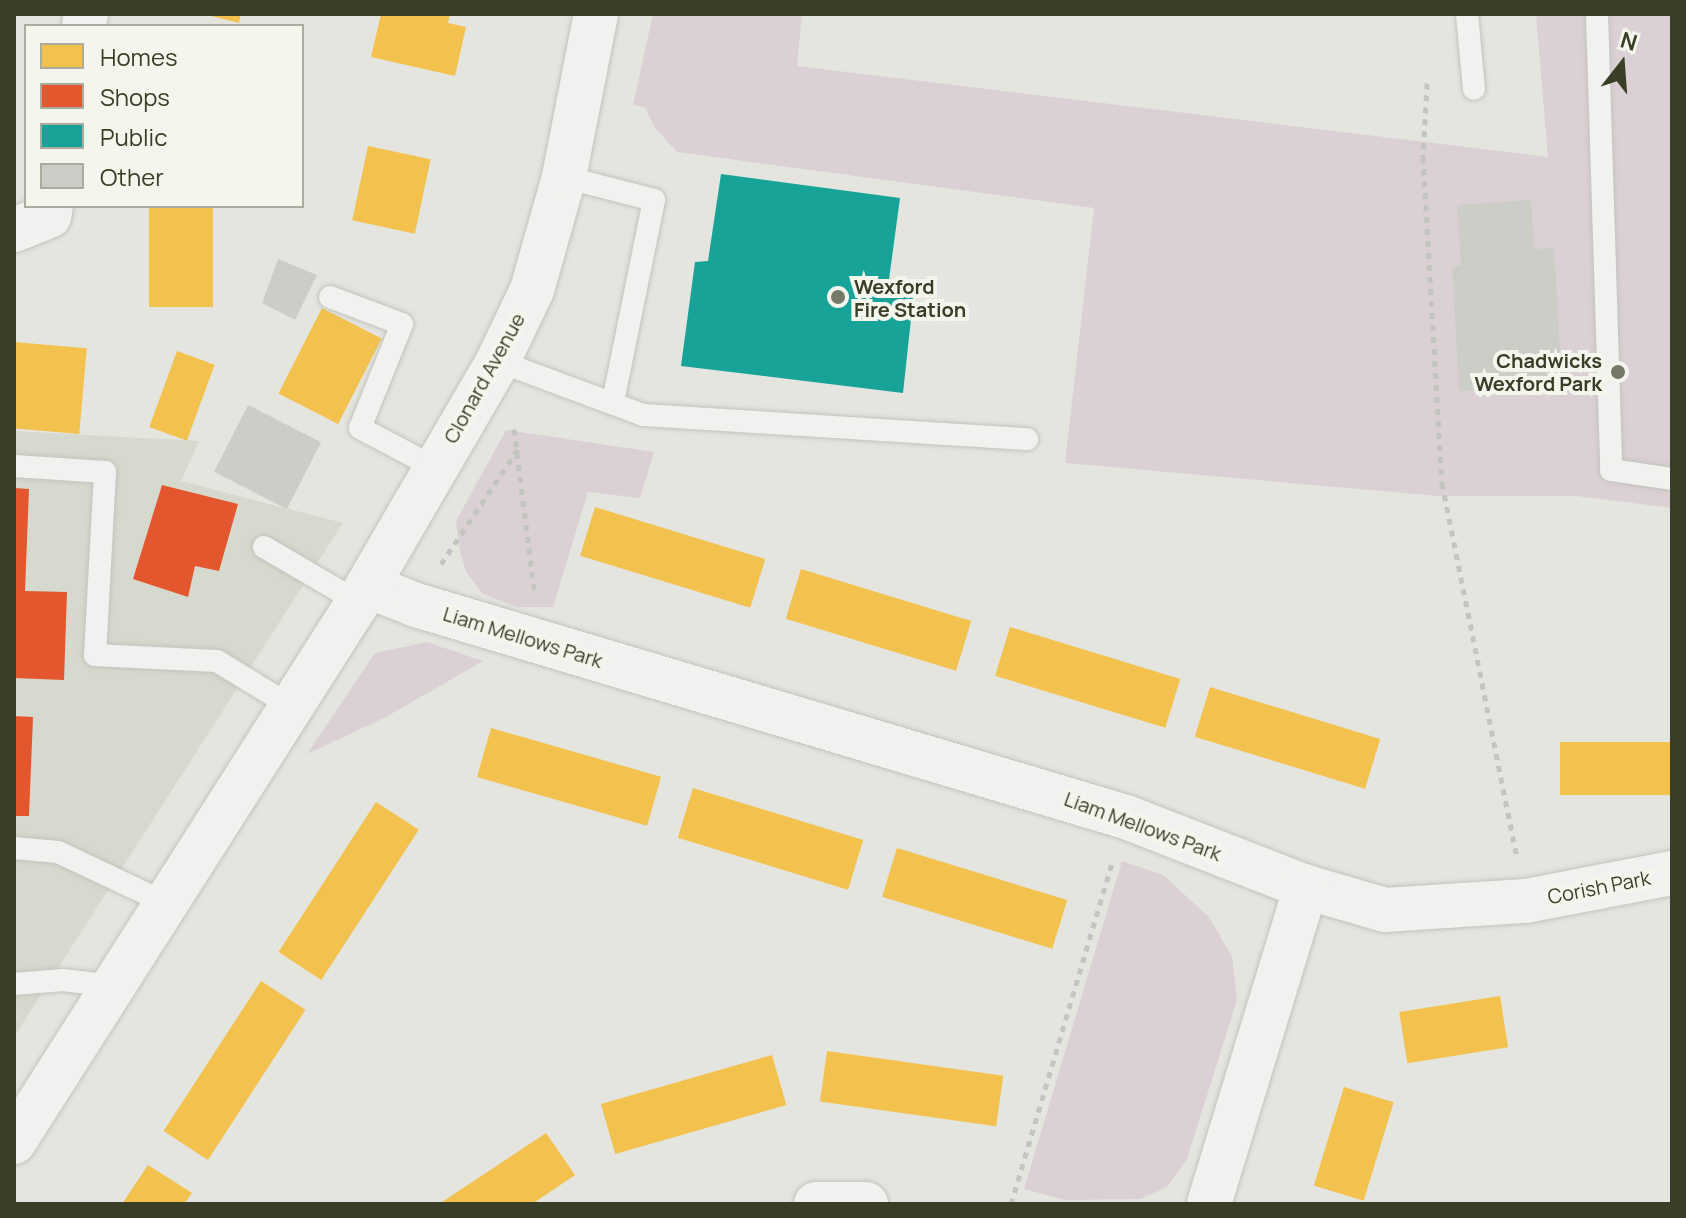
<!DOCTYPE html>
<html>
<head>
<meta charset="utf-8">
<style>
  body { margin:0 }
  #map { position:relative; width:1686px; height:1218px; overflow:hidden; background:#e5e5e0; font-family:Manrope,sans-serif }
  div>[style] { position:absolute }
  .built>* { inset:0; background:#d6d9cd }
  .green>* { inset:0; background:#dbd0d4 }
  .homes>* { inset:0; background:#f2c14e; transform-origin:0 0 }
  .shops>* { inset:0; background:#e4572e }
  .public>* { inset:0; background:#17a398 }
  .building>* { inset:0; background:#cdcdc8; transform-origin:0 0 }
  .path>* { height:5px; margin-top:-2.5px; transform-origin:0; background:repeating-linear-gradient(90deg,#c3c5bf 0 6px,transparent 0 12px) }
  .roads { filter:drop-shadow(0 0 2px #c3c3be) drop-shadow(0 0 2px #c3c3be) }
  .service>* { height:22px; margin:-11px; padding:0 11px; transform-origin:11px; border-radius:11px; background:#f1f2ef }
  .minor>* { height:44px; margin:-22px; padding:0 22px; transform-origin:22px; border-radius:22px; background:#f1f2ef }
  .tertiary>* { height:44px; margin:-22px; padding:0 22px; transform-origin:22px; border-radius:22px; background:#f1f2ef }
  .dots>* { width:22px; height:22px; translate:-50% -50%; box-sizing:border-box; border:4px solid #f4f5ed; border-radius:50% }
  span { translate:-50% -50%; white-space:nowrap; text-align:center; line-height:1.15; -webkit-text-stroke:8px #f4f5ed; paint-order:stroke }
  .poi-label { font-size:20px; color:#393f26; font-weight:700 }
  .left { translate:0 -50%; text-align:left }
  .right { translate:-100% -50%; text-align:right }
  .street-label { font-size:20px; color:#393f26 }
  .frame { position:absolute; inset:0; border:16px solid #393f26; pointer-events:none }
  .legend { position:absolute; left:24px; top:24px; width:280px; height:184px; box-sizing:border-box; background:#f4f5ed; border:2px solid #a9ac9d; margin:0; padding:10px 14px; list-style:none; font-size:24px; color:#393f26 }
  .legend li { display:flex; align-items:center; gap:16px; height:40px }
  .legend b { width:40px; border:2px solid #a9ac9d }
  .north { position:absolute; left:1582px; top:24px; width:80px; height:80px; -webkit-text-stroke:6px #f4f5ed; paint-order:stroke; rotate:17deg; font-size:22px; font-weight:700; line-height:32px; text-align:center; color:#393f26 }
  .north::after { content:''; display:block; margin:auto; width:28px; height:36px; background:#393f26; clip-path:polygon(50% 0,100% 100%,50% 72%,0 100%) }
</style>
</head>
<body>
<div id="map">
  <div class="built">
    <i style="clip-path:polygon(14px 431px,199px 441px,181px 481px,343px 523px,14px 1037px)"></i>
  </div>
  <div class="green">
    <i style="clip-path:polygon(653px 14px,802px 14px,797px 66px,1548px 157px,1536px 14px,1672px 14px,1672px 508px,1576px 496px,1438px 496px,1065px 463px,1094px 208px,677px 152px,655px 128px,645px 107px,633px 105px)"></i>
    <i style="clip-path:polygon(506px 430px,654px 452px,640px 498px,588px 492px,553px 607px,517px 607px,483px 594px,466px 572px,460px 551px,456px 521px)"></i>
    <i style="clip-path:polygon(427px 642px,483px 661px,386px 717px,307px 754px,375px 653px)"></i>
    <i style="clip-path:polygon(1122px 861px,1163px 875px,1208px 916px,1232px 956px,1237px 1000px,1187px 1159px,1167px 1187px,1140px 1199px,1065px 1200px,1024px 1189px)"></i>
  </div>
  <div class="homes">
    <i style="clip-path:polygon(203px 14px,241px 14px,239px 23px)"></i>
    <i style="clip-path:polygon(381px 14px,450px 14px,448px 23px,466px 27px,455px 76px,371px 57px)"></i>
    <i style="left:368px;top:146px;width:64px;height:76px;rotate:12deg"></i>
    <i style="left:149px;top:206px;width:64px;height:101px"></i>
    <i style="left:322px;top:308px;width:67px;height:96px;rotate:27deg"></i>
    <i style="left:14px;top:342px;width:73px;height:86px;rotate:5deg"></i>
    <i style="left:177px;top:351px;width:40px;height:81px;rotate:20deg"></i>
    <i style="left:595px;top:507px;width:178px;height:51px;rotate:17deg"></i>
    <i style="left:801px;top:569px;width:178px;height:52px;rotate:17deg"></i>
    <i style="left:1010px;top:627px;width:178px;height:51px;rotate:17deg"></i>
    <i style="left:1210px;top:687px;width:178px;height:52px;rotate:17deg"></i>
    <i style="left:491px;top:728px;width:177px;height:51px;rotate:16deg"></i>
    <i style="left:1672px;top:742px;width:53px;height:112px;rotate:90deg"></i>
    <i style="left:693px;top:788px;width:178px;height:52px;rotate:17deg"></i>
    <i style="left:376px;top:802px;width:51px;height:179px;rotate:33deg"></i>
    <i style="left:897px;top:848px;width:178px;height:51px;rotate:17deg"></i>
    <i style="left:261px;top:981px;width:53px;height:179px;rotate:33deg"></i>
    <i style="left:1500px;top:996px;width:52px;height:102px;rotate:81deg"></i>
    <i style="left:827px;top:1051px;width:178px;height:51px;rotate:8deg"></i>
    <i style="left:772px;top:1055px;width:52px;height:178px;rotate:74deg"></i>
    <i style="left:1344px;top:1087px;width:52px;height:103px;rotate:17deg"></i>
    <i style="clip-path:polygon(546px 1133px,575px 1175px,532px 1204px,439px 1204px)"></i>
    <i style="clip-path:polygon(148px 1165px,192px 1193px,184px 1204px,122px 1204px)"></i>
  </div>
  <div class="shops">
    <i style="clip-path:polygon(162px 485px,238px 504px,219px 571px,195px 566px,188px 597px,133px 579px)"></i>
    <i style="clip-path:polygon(14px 488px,29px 489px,25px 591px,67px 592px,64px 680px,14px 678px)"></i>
    <i style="clip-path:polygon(14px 716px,33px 717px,29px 816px,14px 816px)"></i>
  </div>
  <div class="public">
    <i style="clip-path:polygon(721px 174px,900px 198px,888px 287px,914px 291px,903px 393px,681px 366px,695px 262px,708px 261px)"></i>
  </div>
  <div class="building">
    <i style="clip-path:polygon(1531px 200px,1534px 249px,1554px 248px,1562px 384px,1459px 391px,1452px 266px,1461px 265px,1457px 205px)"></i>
    <i style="clip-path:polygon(278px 259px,317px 275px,295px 320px,262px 303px)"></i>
    <i style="left:248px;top:405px;width:82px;height:75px;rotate:27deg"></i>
  </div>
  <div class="path">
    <i style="left:1427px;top:83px;width:74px;rotate:93.1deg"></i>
    <i style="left:1423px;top:157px;width:327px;rotate:86.7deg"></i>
    <i style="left:1442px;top:483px;width:381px;rotate:78.7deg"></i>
    <i style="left:514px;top:429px;width:162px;rotate:82.9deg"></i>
    <i style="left:441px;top:564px;width:138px;rotate:-56.2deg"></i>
    <i style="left:1011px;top:1204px;width:359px;rotate:-73.5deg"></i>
  </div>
  <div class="roads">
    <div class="service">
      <i style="left:1467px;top:14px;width:75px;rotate:84.7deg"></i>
      <i style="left:1597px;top:14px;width:456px;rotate:88.2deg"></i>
      <i style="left:1611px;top:470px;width:62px;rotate:8.4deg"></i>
      <i style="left:564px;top:177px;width:93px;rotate:14.3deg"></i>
      <i style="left:654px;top:200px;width:205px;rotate:101.5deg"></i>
      <i style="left:330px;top:297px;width:77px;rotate:20.6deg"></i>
      <i style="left:402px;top:324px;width:112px;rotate:112deg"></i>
      <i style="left:360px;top:428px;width:84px;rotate:27.8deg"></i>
      <i style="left:498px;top:361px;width:155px;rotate:20.4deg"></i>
      <i style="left:643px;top:415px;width:385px;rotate:3.6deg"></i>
      <i style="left:14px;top:466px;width:91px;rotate:3.8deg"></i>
      <i style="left:105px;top:472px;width:183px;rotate:93.1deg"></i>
      <i style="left:95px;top:655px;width:122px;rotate:2.8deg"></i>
      <i style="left:217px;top:661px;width:88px;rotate:31.5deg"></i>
      <i style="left:264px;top:547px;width:109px;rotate:30.3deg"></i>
      <i style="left:14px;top:848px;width:44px;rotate:5.2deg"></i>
      <i style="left:58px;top:852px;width:119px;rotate:25.3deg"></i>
      <i style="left:14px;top:984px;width:49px;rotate:-4.7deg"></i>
      <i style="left:63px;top:980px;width:51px;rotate:6.7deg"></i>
    </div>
    <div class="minor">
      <i style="left:84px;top:26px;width:12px;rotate:-81deg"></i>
      <i style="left:14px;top:230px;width:38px;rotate:-22deg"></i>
      <i style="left:49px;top:216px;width:10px;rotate:-79deg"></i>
      <i style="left:368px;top:586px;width:52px;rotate:21.6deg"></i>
      <i style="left:416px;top:605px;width:741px;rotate:16.63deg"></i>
      <i style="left:1126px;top:817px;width:193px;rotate:21.3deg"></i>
      <i style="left:1306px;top:887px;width:82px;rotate:16.2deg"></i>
      <i style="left:1385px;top:910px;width:141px;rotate:-3.7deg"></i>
      <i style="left:1526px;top:901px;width:149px;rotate:-10.9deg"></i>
      <i style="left:816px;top:1204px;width:50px"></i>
      <i style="left:1209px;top:1204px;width:332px;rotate:-73deg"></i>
    </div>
    <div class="tertiary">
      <i style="left:14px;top:1142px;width:640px;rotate:-57.5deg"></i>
      <i style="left:358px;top:602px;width:279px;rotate:-59.8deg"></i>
      <i style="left:498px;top:361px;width:79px;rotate:-64.4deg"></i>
      <i style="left:532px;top:290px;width:117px;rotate:-74.2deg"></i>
      <i style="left:564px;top:177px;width:166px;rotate:-78.9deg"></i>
    </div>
  </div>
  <div class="dots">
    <i style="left:838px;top:297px;background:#757967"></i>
    <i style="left:1618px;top:372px;background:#757967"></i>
  </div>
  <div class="poi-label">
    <span class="left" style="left:854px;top:298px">Wexford<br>Fire Station</span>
    <span class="right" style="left:1602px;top:372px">Chadwicks<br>Wexford Park</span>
  </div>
  <div class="street-label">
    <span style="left:484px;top:378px;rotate:-61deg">Clonard Avenue</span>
    <span style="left:523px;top:637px;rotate:17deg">Liam Mellows Park</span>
    <span style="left:1143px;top:826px;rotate:20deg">Liam Mellows Park</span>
    <span style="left:1599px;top:887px;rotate:-11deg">Corish Park</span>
  </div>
  <div class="frame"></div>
  <ul class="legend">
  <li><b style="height:22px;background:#f2c14e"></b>Homes</li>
  <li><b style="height:22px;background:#e4572e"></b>Shops</li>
  <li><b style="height:22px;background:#17a398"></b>Public</li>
  <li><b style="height:22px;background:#cdcdc8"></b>Other</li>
  </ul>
  <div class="north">N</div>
</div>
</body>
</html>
